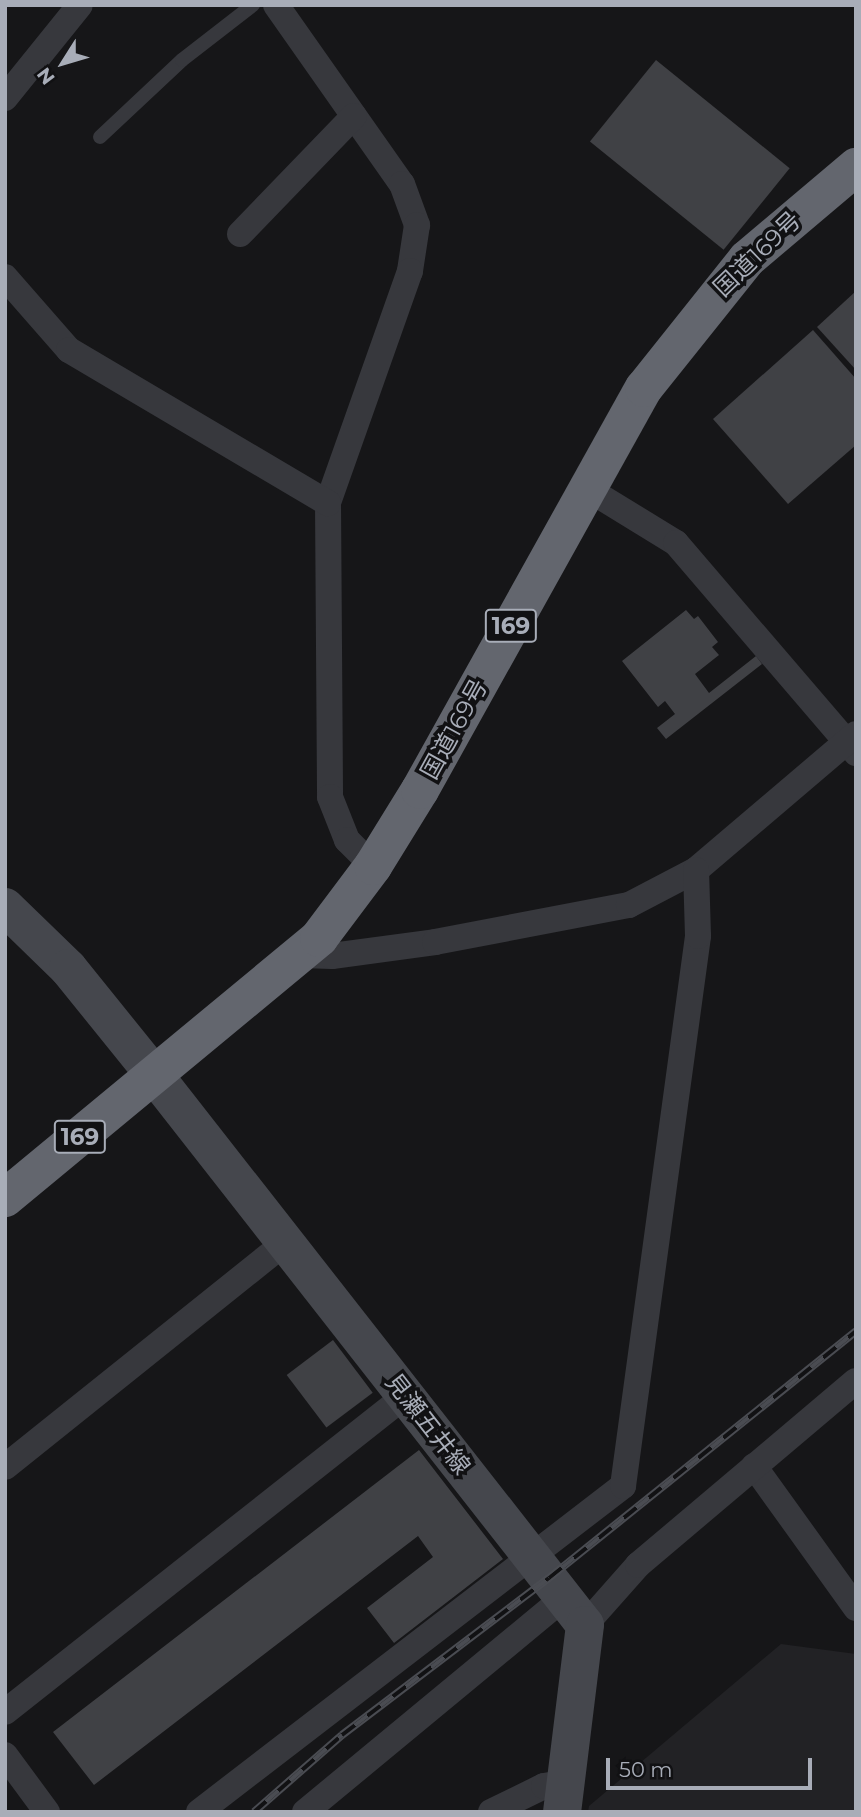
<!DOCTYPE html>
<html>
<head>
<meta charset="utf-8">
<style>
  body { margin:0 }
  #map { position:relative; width:861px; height:1817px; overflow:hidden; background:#161618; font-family:Montserrat,"Noto Sans JP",sans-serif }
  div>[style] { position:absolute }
  .built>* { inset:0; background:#222225 }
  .building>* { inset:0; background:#404145; transform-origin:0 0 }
  .lane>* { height:14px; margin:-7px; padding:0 7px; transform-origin:7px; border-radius:7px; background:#37383d }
  .street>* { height:26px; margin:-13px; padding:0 13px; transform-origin:13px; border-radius:13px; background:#37383d }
  .secondary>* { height:38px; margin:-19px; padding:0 19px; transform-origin:19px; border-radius:19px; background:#45474d }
  .highway>* { height:38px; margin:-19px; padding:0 19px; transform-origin:19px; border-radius:19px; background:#63666e }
  .rail>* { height:8px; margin-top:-4px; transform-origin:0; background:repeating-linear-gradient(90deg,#111113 0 16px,#4a4c52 0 32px); box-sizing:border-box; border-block:2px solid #4a4c52 }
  span { translate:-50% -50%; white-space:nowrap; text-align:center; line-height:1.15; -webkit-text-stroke:7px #111113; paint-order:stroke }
  .shield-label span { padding:2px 5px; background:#111113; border:2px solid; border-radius:5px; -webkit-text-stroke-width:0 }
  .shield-label { font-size:23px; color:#a8adb8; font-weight:700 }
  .street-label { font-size:24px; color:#a8adb8 }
  .frame { position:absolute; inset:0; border:7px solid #a8adb8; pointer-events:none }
  .north { position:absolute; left:28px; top:28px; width:70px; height:70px; -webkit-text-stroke:5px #111113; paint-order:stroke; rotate:233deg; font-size:19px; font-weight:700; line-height:28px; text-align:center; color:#a8adb8 }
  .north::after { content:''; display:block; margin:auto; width:24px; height:32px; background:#a8adb8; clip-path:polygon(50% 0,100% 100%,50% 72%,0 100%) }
  .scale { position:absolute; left:606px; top:1758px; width:206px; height:32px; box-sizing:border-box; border:4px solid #a8adb8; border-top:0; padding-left:9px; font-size:21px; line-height:24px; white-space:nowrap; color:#a8adb8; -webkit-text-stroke:5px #111113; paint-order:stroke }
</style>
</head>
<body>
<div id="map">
  <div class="built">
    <i style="clip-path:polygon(781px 1644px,856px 1654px,856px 1812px,588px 1812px,589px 1806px)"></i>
  </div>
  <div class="building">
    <i style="left:656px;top:60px;width:172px;height:105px;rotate:39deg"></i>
    <i style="clip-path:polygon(856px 291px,856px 370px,817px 327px)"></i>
    <i style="clip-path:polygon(813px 330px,856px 379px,856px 445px,788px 504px,713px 419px)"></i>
    <i style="clip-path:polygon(686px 610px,694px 619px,698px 616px,718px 642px,712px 647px,719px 655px,695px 674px,709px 693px,756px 656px,762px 664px,666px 739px,657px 728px,675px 714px,665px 701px,658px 707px,622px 661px)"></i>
    <i style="left:333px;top:1340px;width:66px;height:58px;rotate:53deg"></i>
    <i style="clip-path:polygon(419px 1450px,503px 1559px,394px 1643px,367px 1608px,433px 1557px,418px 1536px,94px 1785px,53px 1732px)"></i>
  </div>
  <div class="lane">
    <i style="left:100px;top:137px;width:112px;rotate:-43.2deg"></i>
    <i style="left:182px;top:60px;width:90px;rotate:-37.8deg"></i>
  </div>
  <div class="street">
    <i style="left:276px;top:5px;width:219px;rotate:54.9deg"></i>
    <i style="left:402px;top:184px;width:44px;rotate:69.9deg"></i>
    <i style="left:417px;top:225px;width:47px;rotate:98.7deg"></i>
    <i style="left:410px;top:271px;width:246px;rotate:109.5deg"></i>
    <i style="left:328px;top:503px;width:294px;rotate:89.6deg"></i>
    <i style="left:330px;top:797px;width:46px;rotate:68.4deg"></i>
    <i style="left:347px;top:840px;width:37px;rotate:45deg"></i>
    <i style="left:5px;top:98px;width:119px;rotate:-51.1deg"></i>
    <i style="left:240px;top:234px;width:164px;rotate:-46deg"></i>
    <i style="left:5px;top:277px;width:97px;rotate:48.8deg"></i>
    <i style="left:69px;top:350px;width:301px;rotate:30.6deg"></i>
    <i style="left:588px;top:489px;width:103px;rotate:31.5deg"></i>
    <i style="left:676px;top:543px;width:277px;rotate:49.4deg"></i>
    <i style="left:301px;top:955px;width:31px;rotate:2deg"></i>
    <i style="left:332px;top:956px;width:104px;rotate:-7.7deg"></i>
    <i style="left:435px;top:942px;width:197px;rotate:-10.8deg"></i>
    <i style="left:629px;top:905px;width:76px;rotate:-27.6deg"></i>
    <i style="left:696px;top:870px;width:210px;rotate:-40.4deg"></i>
    <i style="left:754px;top:1466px;width:175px;rotate:54.3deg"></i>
    <i style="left:5px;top:1467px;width:361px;rotate:-38.7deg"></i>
    <i style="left:585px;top:1625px;width:80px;rotate:-48.5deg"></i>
    <i style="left:638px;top:1565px;width:285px;rotate:-40.2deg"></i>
    <i style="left:5px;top:1712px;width:510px;rotate:-38.31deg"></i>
    <i style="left:5px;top:1755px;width:71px;rotate:53.6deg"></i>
    <i style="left:199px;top:1812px;width:535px;rotate:-37.56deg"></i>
    <i style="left:623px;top:1486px;width:555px;rotate:-82.23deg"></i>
    <i style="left:698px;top:936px;width:66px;rotate:-91.7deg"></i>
    <i style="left:305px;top:1812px;width:336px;rotate:-39.6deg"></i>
    <i style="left:491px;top:1812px;width:59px;rotate:-26.1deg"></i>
    <i style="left:544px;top:1786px;width:22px;rotate:-10deg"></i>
  </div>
  <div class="secondary">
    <i style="left:5px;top:907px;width:88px;rotate:44.1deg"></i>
    <i style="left:68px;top:968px;width:139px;rotate:51.1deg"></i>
    <i style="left:155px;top:1076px;width:697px;rotate:51.93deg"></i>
    <i style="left:585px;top:1625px;width:188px;rotate:97deg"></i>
  </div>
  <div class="highway">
    <i style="left:5px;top:1198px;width:408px;rotate:-39.6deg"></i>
    <i style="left:319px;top:938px;width:90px;rotate:-53.1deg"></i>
    <i style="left:373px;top:866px;width:89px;rotate:-58.3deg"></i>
    <i style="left:420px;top:790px;width:460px;rotate:-60.9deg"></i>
    <i style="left:644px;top:388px;width:165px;rotate:-51.4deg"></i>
    <i style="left:747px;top:259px;width:143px;rotate:-40.2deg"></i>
  </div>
  <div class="rail">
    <i style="left:254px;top:1812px;width:117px;rotate:-41.2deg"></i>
    <i style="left:342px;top:1735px;width:260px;rotate:-37.2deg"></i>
    <i style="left:549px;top:1578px;width:394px;rotate:-38.8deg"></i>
  </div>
  <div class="shield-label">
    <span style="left:511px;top:626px">169</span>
    <span style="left:80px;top:1137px">169</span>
  </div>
  <div class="street-label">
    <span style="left:757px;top:254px;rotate:-44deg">国道169号</span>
    <span style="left:454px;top:729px;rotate:-61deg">国道169号</span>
    <span style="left:428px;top:1424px;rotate:52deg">見瀬五井線</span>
  </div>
  <div class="frame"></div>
  <div class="north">N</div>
  <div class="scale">50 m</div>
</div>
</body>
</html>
